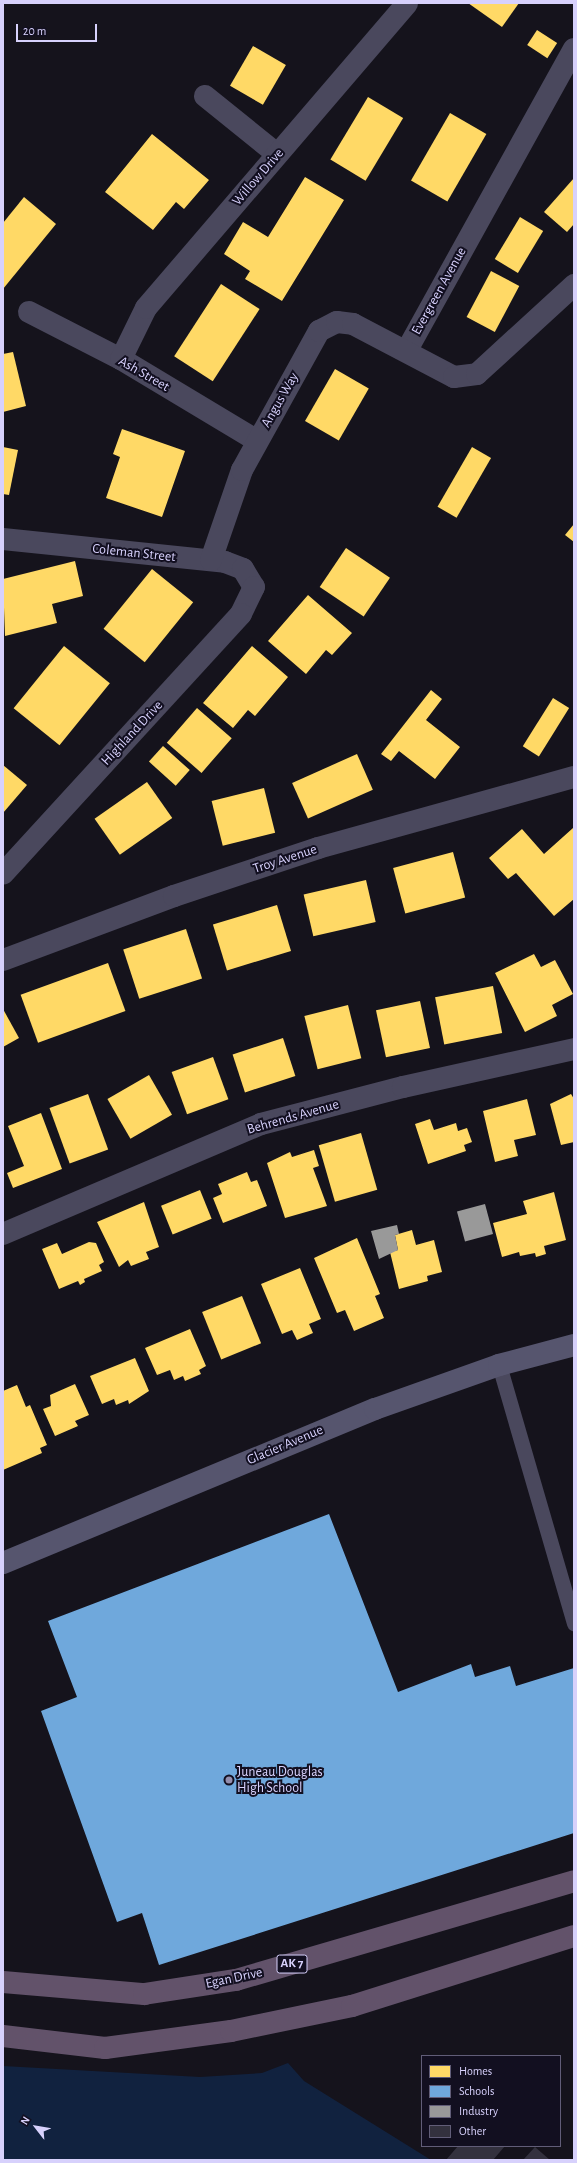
<!DOCTYPE html>
<html>
<head>
<meta charset="utf-8">
<style>
  body { margin:0 }
  #map { position:relative; width:577px; height:2163px; overflow:hidden; background:#15131c; font-family:"Alegreya Sans",sans-serif }
  div>[style] { position:absolute }
  .water>* { inset:0; background:#11223f }
  .homes>* { inset:0; background:#ffd966; transform-origin:0 0 }
  .schools>* { inset:0; background:#6fa8dc }
  .industry>* { inset:0; background:#999; transform-origin:0 0 }
  .building>* { inset:0; background:#33313e }
  .service>* { height:15px; margin:-7.5px; padding:0 7.5px; transform-origin:7.5px; border-radius:7.5px; background:#4a485d }
  .minor>* { height:22px; margin:-11px; padding:0 11px; transform-origin:11px; border-radius:11px; background:#4a485d }
  .secondary>* { height:22px; margin:-11px; padding:0 11px; transform-origin:11px; border-radius:11px; background:#56556e }
  .trunk>* { height:22px; margin:-11px; padding:0 11px; transform-origin:11px; border-radius:11px; background:#62526a }
  .dots>* { width:11px; height:11px; translate:-50% -50%; box-sizing:border-box; border:2px solid #120f20; border-radius:50% }
  span { translate:-50% -50%; white-space:nowrap; text-align:center; line-height:1.15; -webkit-text-stroke:4px #120f20; paint-order:stroke }
  .shield-label span { padding:1px 3px; background:#120f20; border:1px solid; border-radius:3px; -webkit-text-stroke-width:0 }
  .shield-label { font-size:13px; color:#d7d1fc; font-weight:700 }
  .street-label { font-size:14px; color:#d7d1fc }
  .poi-label { font-size:14px; color:#d7d1fc }
  .left { translate:0 -50%; text-align:left }
  .frame { position:absolute; inset:0; border:4px solid #d7d1fc; pointer-events:none }
  .legend { position:absolute; left:421px; top:2055px; width:140px; height:92px; box-sizing:border-box; background:#120f20; border:1px solid #615d78; margin:0; padding:5px 7px; list-style:none; font-size:12px; color:#d7d1fc }
  .legend li { display:flex; align-items:center; gap:8px; height:20px }
  .legend b { width:20px; border:1px solid #615d78 }
  .north { position:absolute; left:16px; top:2107px; width:40px; height:40px; -webkit-text-stroke:3px #120f20; paint-order:stroke; rotate:301deg; font-size:11px; font-weight:700; line-height:16px; text-align:center; color:#d7d1fc }
  .north::after { content:''; display:block; margin:auto; width:14px; height:18px; background:#d7d1fc; clip-path:polygon(50% 0,100% 100%,50% 72%,0 100%) }
  .scale { position:absolute; left:16px; top:24px; width:81px; height:18px; box-sizing:border-box; border:2px solid #d7d1fc; border-top:0; padding-left:5px; font-size:12px; line-height:14px; white-space:nowrap; color:#d7d1fc; -webkit-text-stroke:3px #120f20; paint-order:stroke }
</style>
</head>
<body>
<div id="map">
  <div class="water">
    <i style="clip-path:polygon(288px 2063px,304px 2081px,431px 2160px,3px 2160px,3px 2066px,200px 2077px,262px 2073px)"></i>
  </div>
  <div class="homes">
    <i style="clip-path:polygon(468px 3px,519px 3px,502px 27px)"></i>
    <i style="left:537px;top:30px;width:24px;height:18px;rotate:33deg"></i>
    <i style="left:253px;top:46px;width:38px;height:46px;rotate:30deg"></i>
    <i style="left:368px;top:97px;width:41px;height:73px;rotate:31deg"></i>
    <i style="left:450px;top:113px;width:42px;height:78px;rotate:30deg"></i>
    <i style="clip-path:polygon(152px 134px,209px 180px,184px 209px,176px 202px,153px 230px,105px 192px)"></i>
    <i style="clip-path:polygon(305px 177px,344px 200px,282px 301px,245px 279px,250px 271px,224px 254px,243px 222px,268px 237px)"></i>
    <i style="clip-path:polygon(574px 178px,574px 224px,567px 232px,544px 212px)"></i>
    <i style="clip-path:polygon(24px 197px,56px 224px,3px 289px,3px 223px)"></i>
    <i style="left:520px;top:217px;width:27px;height:49px;rotate:31deg"></i>
    <i style="left:491px;top:271px;width:32px;height:52px;rotate:28deg"></i>
    <i style="left:221px;top:284px;width:46px;height:86px;rotate:33deg"></i>
    <i style="clip-path:polygon(13px 352px,26px 406px,3px 412px,3px 354px)"></i>
    <i style="left:335px;top:369px;width:39px;height:60px;rotate:30deg"></i>
    <i style="clip-path:polygon(122px 429px,185px 451px,162px 517px,106px 498px,120px 457px,113px 454px)"></i>
    <i style="clip-path:polygon(3px 447px,18px 450px,9px 495px,3px 494px)"></i>
    <i style="left:472px;top:447px;width:22px;height:69px;rotate:30deg"></i>
    <i style="clip-path:polygon(574px 524px,574px 542px,565px 535px)"></i>
    <i style="left:346px;top:548px;width:53px;height:47px;rotate:34deg"></i>
    <i style="clip-path:polygon(75px 561px,83px 596px,52px 604px,57px 623px,5px 636px,3px 579px)"></i>
    <i style="left:152px;top:569px;width:53px;height:77px;rotate:39deg"></i>
    <i style="clip-path:polygon(308px 595px,352px 633px,332px 655px,326px 650px,306px 674px,268px 641px)"></i>
    <i style="left:64px;top:646px;width:59px;height:80px;rotate:39deg"></i>
    <i style="clip-path:polygon(252px 646px,288px 677px,255px 716px,248px 710px,233px 728px,203px 703px)"></i>
    <i style="clip-path:polygon(431px 690px,442px 699px,426px 720px,460px 747px,435px 779px,399px 751px,391px 761px,381px 754px)"></i>
    <i style="left:553px;top:698px;width:19px;height:57px;rotate:32deg"></i>
    <i style="left:197px;top:708px;width:46px;height:46px;rotate:41deg"></i>
    <i style="left:163px;top:746px;width:36px;height:21px;rotate:42deg"></i>
    <i style="left:357px;top:754px;width:39px;height:71px;rotate:66deg"></i>
    <i style="clip-path:polygon(3px 765px,27px 785px,3px 813px)"></i>
    <i style="left:147px;top:782px;width:44px;height:64px;rotate:55deg"></i>
    <i style="left:264px;top:788px;width:46px;height:54px;rotate:76deg"></i>
    <i style="clip-path:polygon(573px 828px,574px 899px,554px 916px,516px 873px,508px 879px,489px 858px,522px 829px,544px 854px)"></i>
    <i style="left:453px;top:852px;width:47px;height:62px;rotate:75deg"></i>
    <i style="left:366px;top:880px;width:43px;height:64px;rotate:77deg"></i>
    <i style="left:277px;top:905px;width:48px;height:67px;rotate:73deg"></i>
    <i style="left:186px;top:929px;width:52px;height:66px;rotate:72deg"></i>
    <i style="clip-path:polygon(534px 954px,541px 967px,555px 960px,573px 994px,552px 1005px,557px 1016px,525px 1032px,495px 973px)"></i>
    <i style="left:108px;top:963px;width:51px;height:93px;rotate:70deg"></i>
    <i style="left:493px;top:986px;width:48px;height:59px;rotate:79deg"></i>
    <i style="left:420px;top:1001px;width:48px;height:45px;rotate:78deg"></i>
    <i style="left:348px;top:1005px;width:55px;height:45px;rotate:76deg"></i>
    <i style="clip-path:polygon(3px 1009px,19px 1038px,3px 1047px)"></i>
    <i style="left:283px;top:1038px;width:40px;height:53px;rotate:72deg"></i>
    <i style="left:213px;top:1057px;width:45px;height:44px;rotate:70deg"></i>
    <i style="left:149px;top:1075px;width:46px;height:48px;rotate:60deg"></i>
    <i style="left:88px;top:1094px;width:59px;height:41px;rotate:70deg"></i>
    <i style="clip-path:polygon(571px 1094px,574px 1099px,574px 1142px,561px 1145px,550px 1104px)"></i>
    <i style="clip-path:polygon(527px 1099px,536px 1135px,514px 1140px,518px 1156px,495px 1162px,483px 1111px)"></i>
    <i style="clip-path:polygon(41px 1113px,62px 1169px,13px 1188px,7px 1173px,24px 1166px,8px 1126px)"></i>
    <i style="clip-path:polygon(430px 1119px,434px 1130px,456px 1123px,458px 1131px,467px 1128px,472px 1142px,464px 1145px,466px 1151px,428px 1164px,415px 1124px)"></i>
    <i style="left:361px;top:1133px;width:59px;height:44px;rotate:74deg"></i>
    <i style="clip-path:polygon(314px 1150px,319px 1166px,313px 1168px,327px 1206px,285px 1218px,267px 1163px,290px 1152px,292px 1157px)"></i>
    <i style="clip-path:polygon(247px 1172px,251px 1182px,257px 1180px,267px 1206px,223px 1223px,213px 1198px,222px 1194px,218px 1184px)"></i>
    <i style="left:200px;top:1190px;width:31px;height:42px;rotate:68deg"></i>
    <i style="clip-path:polygon(554px 1192px,566px 1240px,544px 1246px,546px 1254px,536px 1257px,535px 1253px,520px 1256px,519px 1252px,502px 1257px,493px 1223px,527px 1214px,523px 1201px)"></i>
    <i style="clip-path:polygon(144px 1202px,159px 1247px,146px 1252px,149px 1259px,131px 1266px,128px 1260px,119px 1267px,97px 1222px)"></i>
    <i style="clip-path:polygon(412px 1230px,416px 1245px,434px 1240px,442px 1272px,427px 1276px,428px 1281px,399px 1289px,390px 1252px,398px 1250px,395px 1235px)"></i>
    <i style="clip-path:polygon(357px 1238px,380px 1294px,375px 1296px,384px 1318px,354px 1331px,345px 1310px,337px 1313px,314px 1258px)"></i>
    <i style="clip-path:polygon(89px 1242px,96px 1243px,104px 1262px,99px 1265px,102px 1271px,84px 1279px,85px 1282px,80px 1285px,78px 1281px,59px 1289px,42px 1249px,57px 1243px,62px 1254px)"></i>
    <i style="clip-path:polygon(300px 1268px,321px 1319px,309px 1324px,313px 1333px,297px 1340px,292px 1330px,282px 1334px,261px 1284px)"></i>
    <i style="left:242px;top:1296px;width:51px;height:43px;rotate:68deg"></i>
    <i style="clip-path:polygon(190px 1329px,206px 1366px,199px 1370px,201px 1374px,185px 1381px,183px 1376px,174px 1380px,170px 1370px,157px 1375px,145px 1348px)"></i>
    <i style="clip-path:polygon(135px 1358px,149px 1391px,129px 1404px,128px 1400px,116px 1405px,114px 1399px,102px 1404px,90px 1376px)"></i>
    <i style="clip-path:polygon(75px 1384px,89px 1415px,75px 1421px,78px 1426px,55px 1436px,43px 1409px,51px 1406px,50px 1395px)"></i>
    <i style="clip-path:polygon(17px 1385px,26px 1407px,30px 1405px,47px 1445px,40px 1448px,42px 1453px,3px 1470px,3px 1391px)"></i>
  </div>
  <div class="schools">
    <i style="clip-path:polygon(329px 1514px,398px 1692px,471px 1664px,475px 1677px,510px 1666px,516px 1686px,574px 1668px,574px 1833px,159px 1965px,142px 1913px,117px 1922px,41px 1711px,77px 1697px,48px 1621px)"></i>
  </div>
  <div class="industry">
    <i style="left:485px;top:1204px;width:31px;height:29px;rotate:75deg"></i>
    <i style="clip-path:polygon(397px 1225px,399px 1234px,395px 1235px,398px 1250px,379px 1259px,371px 1231px)"></i>
  </div>
  <div class="building">
    <i style="clip-path:polygon(458px 2146px,505px 2146px,493px 2160px,446px 2160px)"></i>
    <i style="clip-path:polygon(535px 2147px,550px 2160px,523px 2160px)"></i>
  </div>
  <div class="service">
    <i style="left:499px;top:1365px;width:269px;rotate:73.8deg"></i>
  </div>
  <div class="minor">
    <i style="left:205px;top:96px;width:92px;rotate:38.9deg"></i>
    <i style="left:29px;top:312px;width:103px;rotate:27.1deg"></i>
    <i style="left:121px;top:359px;width:157px;rotate:31deg"></i>
    <i style="left:407px;top:350px;width:344px;rotate:-61deg"></i>
    <i style="left:121px;top:359px;width:57px;rotate:-63.9deg"></i>
    <i style="left:146px;top:308px;width:401px;rotate:-49.4deg"></i>
    <i style="left:3px;top:539px;width:223px;rotate:5.9deg"></i>
    <i style="left:225px;top:562px;width:19px;rotate:21deg"></i>
    <i style="left:243px;top:569px;width:21px;rotate:59deg"></i>
    <i style="left:254px;top:587px;width:30px;rotate:116deg"></i>
    <i style="left:241px;top:614px;width:352px;rotate:132.5deg"></i>
    <i style="left:211px;top:560px;width:95px;rotate:-71deg"></i>
    <i style="left:242px;top:470px;width:159px;rotate:-61deg"></i>
    <i style="left:319px;top:331px;width:20px;rotate:-27deg"></i>
    <i style="left:337px;top:322px;width:16px;rotate:7deg"></i>
    <i style="left:353px;top:324px;width:114px;rotate:27.7deg"></i>
    <i style="left:454px;top:377px;width:23px;rotate:-7deg"></i>
    <i style="left:477px;top:374px;width:132px;rotate:-42.5deg"></i>
    <i style="left:3px;top:960px;width:183px;rotate:-20.5deg"></i>
    <i style="left:174px;top:896px;width:152px;rotate:-18.4deg"></i>
    <i style="left:318px;top:848px;width:266px;rotate:-15.5deg"></i>
    <i style="left:3px;top:1234px;width:280px;rotate:-23.1deg"></i>
    <i style="left:261px;top:1124px;width:147px;rotate:-14.6deg"></i>
    <i style="left:403px;top:1087px;width:175px;rotate:-12.5deg"></i>
  </div>
  <div class="secondary">
    <i style="left:3px;top:1563px;width:403px;rotate:-22.5deg"></i>
    <i style="left:375px;top:1409px;width:132px;rotate:-19.5deg"></i>
    <i style="left:499px;top:1365px;width:78px;rotate:-14.9deg"></i>
  </div>
  <div class="trunk">
    <i style="left:3px;top:1982px;width:142px;rotate:4.9deg"></i>
    <i style="left:144px;top:1994px;width:93px;rotate:-8.7deg"></i>
    <i style="left:236px;top:1980px;width:352px;rotate:-16.3deg"></i>
    <i style="left:3px;top:2036px;width:103px;rotate:6.7deg"></i>
    <i style="left:105px;top:2048px;width:127px;rotate:-7.7deg"></i>
    <i style="left:231px;top:2031px;width:124px;rotate:-11.7deg"></i>
    <i style="left:352px;top:2006px;width:233px;rotate:-17.5deg"></i>
  </div>
  <div class="dots">
    <i style="left:229px;top:1780px;background:#938eae"></i>
  </div>
  <div class="shield-label">
    <span style="left:292px;top:1964px">AK 7</span>
  </div>
  <div class="street-label">
    <span style="left:258px;top:177px;rotate:-49deg">Willow Drive</span>
    <span style="left:439px;top:291px;rotate:-61deg">Evergreen Avenue</span>
    <span style="left:144px;top:374px;rotate:30deg">Ash Street</span>
    <span style="left:280px;top:400px;rotate:-60deg">Angus Way</span>
    <span style="left:134px;top:553px;rotate:6deg">Coleman Street</span>
    <span style="left:132px;top:733px;rotate:-47deg">Highland Drive</span>
    <span style="left:285px;top:859px;rotate:-18deg">Troy Avenue</span>
    <span style="left:293px;top:1117px;rotate:-16deg">Behrends Avenue</span>
    <span style="left:285px;top:1445px;rotate:-23deg">Glacier Avenue</span>
    <span style="left:234px;top:1978px;rotate:-12deg">Egan Drive</span>
  </div>
  <div class="poi-label">
    <span class="left" style="left:237px;top:1780px">Juneau Douglas<br>High School</span>
  </div>
  <div class="frame"></div>
  <ul class="legend">
  <li><b style="height:11px;background:#ffd966"></b>Homes</li>
  <li><b style="height:11px;background:#6fa8dc"></b>Schools</li>
  <li><b style="height:11px;background:#999"></b>Industry</li>
  <li><b style="height:11px;background:#33313e"></b>Other</li>
  </ul>
  <div class="north">N</div>
  <div class="scale">20 m</div>
</div>
</body>
</html>
